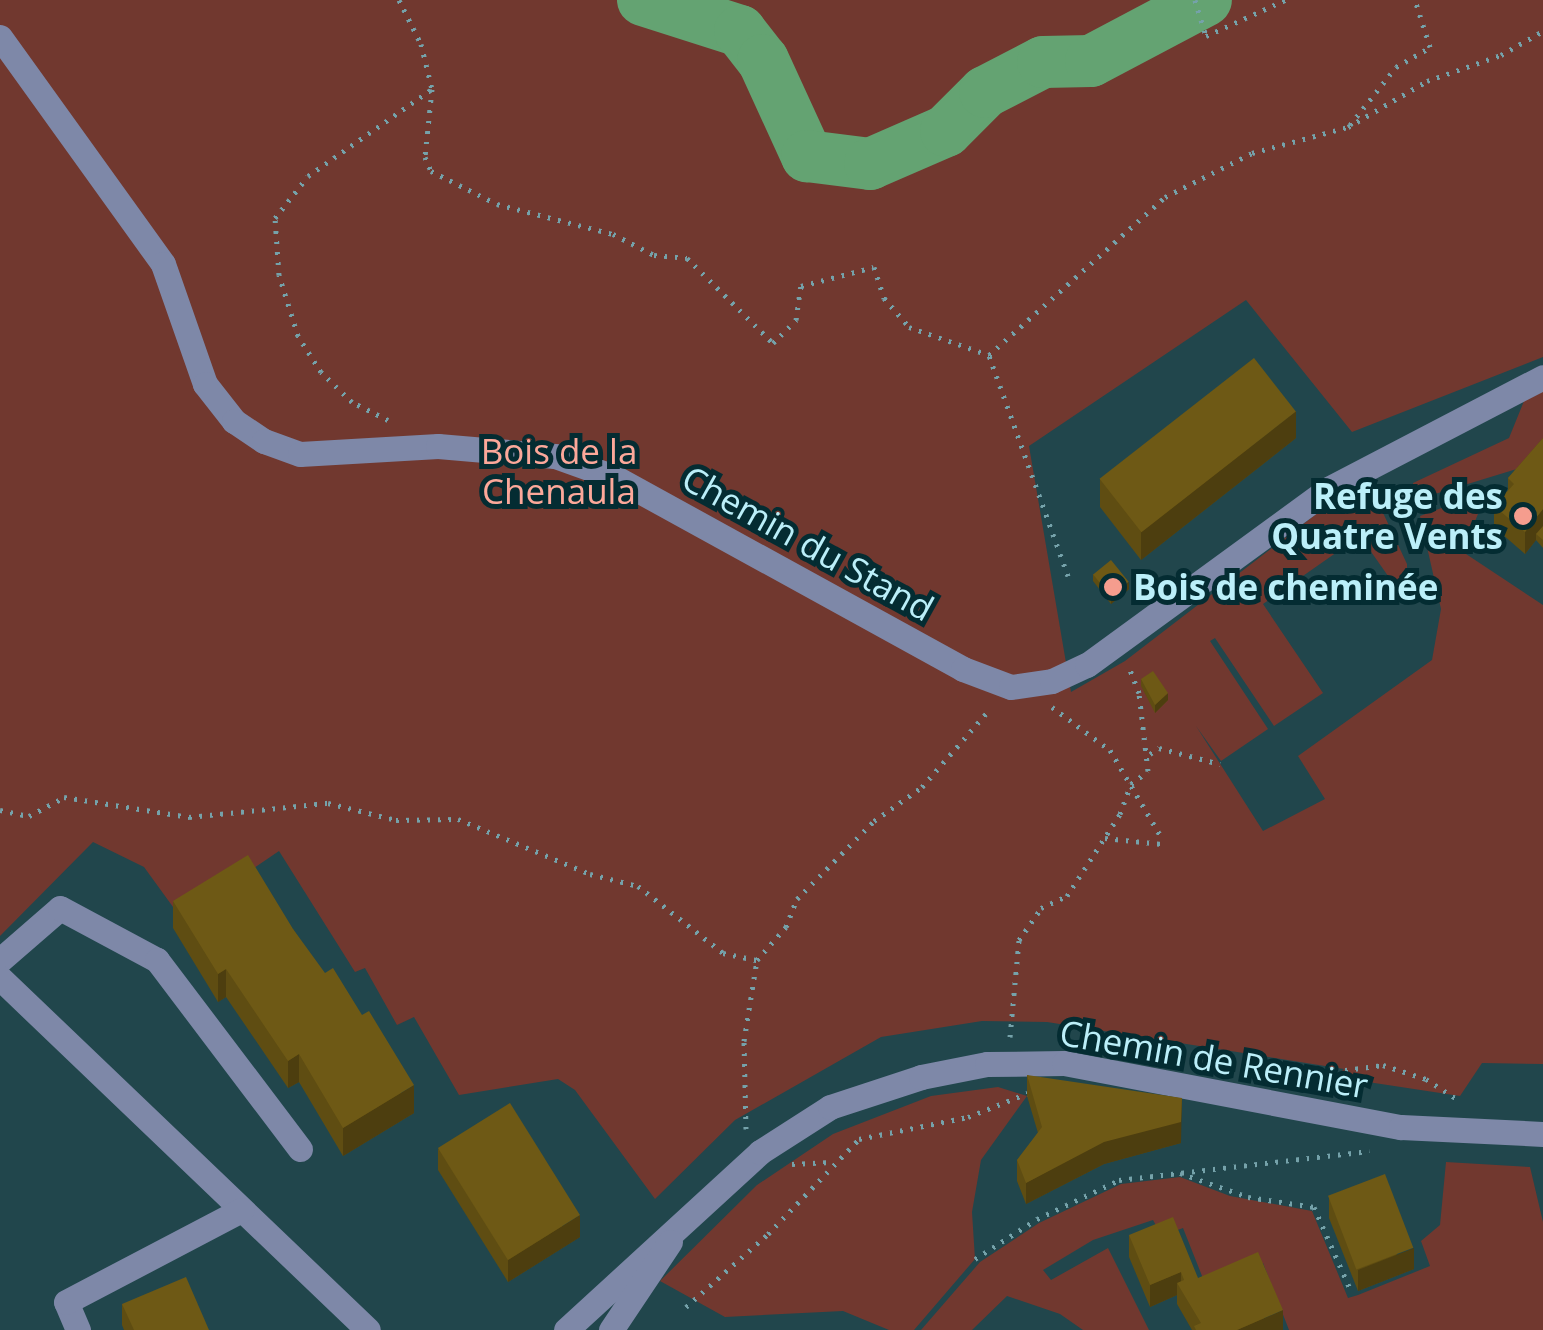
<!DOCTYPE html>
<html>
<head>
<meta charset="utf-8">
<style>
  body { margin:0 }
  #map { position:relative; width:1543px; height:1330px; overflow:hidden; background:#21464c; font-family:"Open Sans",sans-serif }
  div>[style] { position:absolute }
  .green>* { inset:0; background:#71382f }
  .river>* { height:52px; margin:-26px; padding:0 26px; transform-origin:26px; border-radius:26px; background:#64a372 }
  .path>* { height:5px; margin-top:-2.5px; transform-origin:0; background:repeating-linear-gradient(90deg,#75a2aa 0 2.5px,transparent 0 10.5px) }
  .minor>* { height:25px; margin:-12.5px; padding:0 12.5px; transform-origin:12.5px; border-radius:12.5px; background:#7e88a8 }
  .wall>* { inset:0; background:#5f4d12 }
  .shaded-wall>* { inset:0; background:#4d3e0f }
  .building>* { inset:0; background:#6e5915; transform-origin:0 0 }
  .dots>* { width:28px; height:28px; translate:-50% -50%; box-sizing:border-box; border:5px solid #042c32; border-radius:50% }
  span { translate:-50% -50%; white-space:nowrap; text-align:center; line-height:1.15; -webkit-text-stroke:10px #042c32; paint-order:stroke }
  .park-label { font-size:35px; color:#fca89a }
  .poi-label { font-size:35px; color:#bbeff9; font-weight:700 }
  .right { translate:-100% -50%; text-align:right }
  .left { translate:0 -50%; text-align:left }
  .street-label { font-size:35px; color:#bbeff9 }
</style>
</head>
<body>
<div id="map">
  <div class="green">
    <i style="clip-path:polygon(0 0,1543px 0,1543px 357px,1352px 432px,1246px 300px,1029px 446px,1071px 692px,1125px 661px,1337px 498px,1355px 492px,1377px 500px,1407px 564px,1407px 603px,1360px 536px,1263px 604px,1323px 693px,1274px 726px,1215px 638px,1210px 641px,1268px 729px,1221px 761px,1196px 726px,1263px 831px,1325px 799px,1298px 756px,1432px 660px,1441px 609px,1420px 516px,1487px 491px,1463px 552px,1543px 605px,1543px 1064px,1482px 1063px,1460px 1096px,1335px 1077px,1344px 1069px,1047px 1022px,982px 1021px,881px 1037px,735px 1120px,655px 1199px,575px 1090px,558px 1079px,459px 1095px,414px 1017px,397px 1025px,365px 968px,355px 972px,279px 851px,181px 918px,144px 867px,93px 842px,0 936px)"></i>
    <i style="clip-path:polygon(1543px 389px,1543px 444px,1520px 468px,1412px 501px,1413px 483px,1509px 438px,1524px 401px)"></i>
    <i style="clip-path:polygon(998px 1087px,1027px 1096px,981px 1160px,972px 1212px,975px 1259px,914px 1330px,889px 1330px,843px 1311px,725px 1317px,660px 1281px,757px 1185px,833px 1134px,931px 1096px)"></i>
    <i style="clip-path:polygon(1446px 1162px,1530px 1167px,1543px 1222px,1543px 1330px,1289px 1330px,1263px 1263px,1206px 1286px,1183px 1228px,1162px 1236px,1153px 1220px,1093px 1240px,1043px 1270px,1051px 1280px,1108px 1248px,1149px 1330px,1083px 1330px,1060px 1314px,1007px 1296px,972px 1330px,921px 1330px,980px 1262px,1039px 1223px,1121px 1184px,1180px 1177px,1230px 1196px,1312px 1211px,1348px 1298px,1358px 1295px,1430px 1266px,1421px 1241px,1440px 1225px)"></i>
  </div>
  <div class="river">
    <i style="left:643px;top:0;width:102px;rotate:17.7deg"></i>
    <i style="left:740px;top:31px;width:37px;rotate:52deg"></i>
    <i style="left:763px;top:60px;width:106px;rotate:65.4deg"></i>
    <i style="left:807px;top:156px;width:64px;rotate:7.2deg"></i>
    <i style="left:870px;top:164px;width:83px;rotate:-23.5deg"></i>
    <i style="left:946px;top:131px;width:55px;rotate:-45deg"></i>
    <i style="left:985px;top:92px;width:65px;rotate:-27.3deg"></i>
    <i style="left:1043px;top:62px;width:48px;rotate:-1.2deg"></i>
    <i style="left:1091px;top:61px;width:130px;rotate:-27.9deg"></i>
  </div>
  <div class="path">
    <i style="left:399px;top:0;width:49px;rotate:63.4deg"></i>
    <i style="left:421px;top:44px;width:46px;rotate:76.3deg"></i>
    <i style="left:432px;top:89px;width:68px;rotate:95.9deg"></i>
    <i style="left:425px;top:157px;width:15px;rotate:67deg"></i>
    <i style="left:431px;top:171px;width:74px;rotate:26.6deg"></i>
    <i style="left:497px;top:204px;width:120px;rotate:14.5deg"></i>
    <i style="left:613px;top:234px;width:46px;rotate:27.1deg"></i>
    <i style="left:654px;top:255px;width:33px;rotate:5deg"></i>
    <i style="left:687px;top:258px;width:121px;rotate:44.7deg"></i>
    <i style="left:773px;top:343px;width:33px;rotate:-45deg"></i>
    <i style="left:796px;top:320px;width:34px;rotate:-82deg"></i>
    <i style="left:801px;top:286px;width:75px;rotate:-14.6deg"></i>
    <i style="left:874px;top:267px;width:33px;rotate:72deg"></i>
    <i style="left:884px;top:298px;width:38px;rotate:49deg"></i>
    <i style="left:909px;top:327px;width:85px;rotate:19.3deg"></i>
    <i style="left:1195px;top:0;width:38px;rotate:73deg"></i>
    <i style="left:1206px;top:36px;width:87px;rotate:-24.5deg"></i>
    <i style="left:1350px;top:125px;width:74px;rotate:-51.6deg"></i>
    <i style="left:1396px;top:67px;width:39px;rotate:-30deg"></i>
    <i style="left:1430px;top:47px;width:49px;rotate:-107.7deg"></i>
    <i style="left:388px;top:420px;width:40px;rotate:-153.4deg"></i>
    <i style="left:352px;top:402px;width:43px;rotate:-135.9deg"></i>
    <i style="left:321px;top:372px;width:43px;rotate:-122.6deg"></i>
    <i style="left:298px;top:336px;width:64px;rotate:-107.3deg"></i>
    <i style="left:279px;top:275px;width:57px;rotate:-94deg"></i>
    <i style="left:275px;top:218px;width:53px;rotate:-51.8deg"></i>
    <i style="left:308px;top:176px;width:151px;rotate:-35.1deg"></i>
    <i style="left:1068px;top:576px;width:235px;rotate:-109.7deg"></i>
    <i style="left:989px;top:355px;width:237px;rotate:-41.9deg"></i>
    <i style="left:1165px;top:197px;width:97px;rotate:-26.8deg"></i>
    <i style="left:1252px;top:153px;width:99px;rotate:-15.2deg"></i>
    <i style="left:1348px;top:127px;width:91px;rotate:-30.2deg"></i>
    <i style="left:1427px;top:81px;width:78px;rotate:-19.4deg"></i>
    <i style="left:1501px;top:55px;width:48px;rotate:-29.7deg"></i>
    <i style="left:1052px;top:707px;width:72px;rotate:36.6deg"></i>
    <i style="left:1110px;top:750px;width:104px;rotate:59.5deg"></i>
    <i style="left:1150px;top:754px;width:11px;rotate:-34deg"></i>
    <i style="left:1159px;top:748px;width:63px;rotate:14.7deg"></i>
    <i style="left:0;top:810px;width:30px;rotate:12deg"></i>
    <i style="left:29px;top:816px;width:40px;rotate:-28deg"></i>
    <i style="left:64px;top:797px;width:127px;rotate:9.1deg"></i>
    <i style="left:189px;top:817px;width:140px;rotate:-5.8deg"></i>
    <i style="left:328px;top:803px;width:70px;rotate:14deg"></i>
    <i style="left:396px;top:820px;width:62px;rotate:-0.9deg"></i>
    <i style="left:458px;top:819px;width:143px;rotate:22.6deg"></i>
    <i style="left:590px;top:874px;width:49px;rotate:14deg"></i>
    <i style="left:638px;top:886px;width:108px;rotate:38.2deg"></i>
    <i style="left:723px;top:953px;width:35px;rotate:12deg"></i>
    <i style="left:1105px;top:838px;width:57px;rotate:6deg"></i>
    <i style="left:757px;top:960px;width:44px;rotate:-48.7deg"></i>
    <i style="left:786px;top:927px;width:30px;rotate:-69deg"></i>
    <i style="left:797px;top:899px;width:110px;rotate:-45.4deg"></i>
    <i style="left:874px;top:821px;width:59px;rotate:-35.3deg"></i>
    <i style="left:922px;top:787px;width:103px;rotate:-48.9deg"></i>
    <i style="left:1010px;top:1037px;width:97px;rotate:-84.7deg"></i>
    <i style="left:1019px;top:940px;width:39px;rotate:-55deg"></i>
    <i style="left:1041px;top:908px;width:29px;rotate:-25deg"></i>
    <i style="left:1067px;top:896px;width:98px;rotate:-57.1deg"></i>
    <i style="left:1120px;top:814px;width:32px;rotate:-70deg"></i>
    <i style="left:1131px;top:784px;width:21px;rotate:-37deg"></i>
    <i style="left:1148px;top:771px;width:79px;rotate:-96.6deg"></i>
    <i style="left:1139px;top:693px;width:28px;rotate:-111deg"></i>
    <i style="left:1293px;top:1077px;width:91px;rotate:-7.6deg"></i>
    <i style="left:1383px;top:1065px;width:45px;rotate:18deg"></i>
    <i style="left:1426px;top:1079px;width:40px;rotate:32.9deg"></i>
    <i style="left:746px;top:1129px;width:88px;rotate:-91.3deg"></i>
    <i style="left:744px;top:1041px;width:82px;rotate:-80.9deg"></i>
    <i style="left:792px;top:1164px;width:39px;rotate:-3deg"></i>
    <i style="left:1180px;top:1173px;width:72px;rotate:19.4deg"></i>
    <i style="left:1248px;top:1197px;width:67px;rotate:8.6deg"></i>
    <i style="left:1314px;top:1207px;width:92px;rotate:66.2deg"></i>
    <i style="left:975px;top:1259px;width:74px;rotate:-32.8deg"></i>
    <i style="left:1037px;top:1219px;width:91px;rotate:-25.4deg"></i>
    <i style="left:1119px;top:1180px;width:252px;rotate:-6.6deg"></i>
    <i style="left:686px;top:1307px;width:110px;rotate:-41.7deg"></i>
    <i style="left:768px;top:1234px;width:132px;rotate:-46.2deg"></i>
    <i style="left:859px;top:1139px;width:111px;rotate:-11.4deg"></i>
    <i style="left:968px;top:1117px;width:65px;rotate:-21.8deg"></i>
  </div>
  <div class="minor">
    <i style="left:0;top:37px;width:279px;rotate:54.3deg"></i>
    <i style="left:163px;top:264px;width:127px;rotate:70.7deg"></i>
    <i style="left:205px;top:384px;width:47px;rotate:51.9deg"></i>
    <i style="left:234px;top:421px;width:36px;rotate:34deg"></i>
    <i style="left:264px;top:441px;width:38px;rotate:20deg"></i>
    <i style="left:300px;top:454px;width:138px;rotate:-3.3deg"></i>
    <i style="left:438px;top:446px;width:117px;rotate:4.9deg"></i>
    <i style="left:555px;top:456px;width:63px;rotate:19.6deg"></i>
    <i style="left:614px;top:477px;width:398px;rotate:28.8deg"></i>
    <i style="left:963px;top:669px;width:51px;rotate:20.6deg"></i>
    <i style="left:1011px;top:687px;width:41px;rotate:-8.3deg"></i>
    <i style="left:1052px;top:681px;width:38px;rotate:-25deg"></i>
    <i style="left:1087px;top:665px;width:298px;rotate:-36.1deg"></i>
    <i style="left:1328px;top:489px;width:242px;rotate:-27.5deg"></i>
    <i style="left:0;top:960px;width:79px;rotate:-40.9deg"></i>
    <i style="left:60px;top:908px;width:110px;rotate:28.2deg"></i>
    <i style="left:157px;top:960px;width:237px;rotate:52.9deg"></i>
    <i style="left:0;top:978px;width:509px;rotate:43.73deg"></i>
    <i style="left:78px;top:1330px;width:30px;rotate:-113deg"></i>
    <i style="left:66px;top:1302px;width:198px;rotate:-27.7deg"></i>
    <i style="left:566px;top:1330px;width:263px;rotate:-42.5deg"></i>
    <i style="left:760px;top:1152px;width:83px;rotate:-32.7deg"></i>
    <i style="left:830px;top:1107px;width:96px;rotate:-18.2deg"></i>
    <i style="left:921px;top:1077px;width:67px;rotate:-11.1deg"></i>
    <i style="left:987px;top:1064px;width:77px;rotate:-0.7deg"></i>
    <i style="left:1064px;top:1063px;width:343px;rotate:10.8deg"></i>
    <i style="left:1401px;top:1127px;width:142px;rotate:2.8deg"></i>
    <i style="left:611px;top:1330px;width:106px;rotate:-56.2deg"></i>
  </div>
  <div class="wall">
    <i style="clip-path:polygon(1296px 438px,1141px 560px,1100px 507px,1100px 479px)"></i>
    <i style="clip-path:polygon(1543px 438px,1543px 548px,1536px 540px,1525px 554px,1494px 527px,1494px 506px,1508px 490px,1508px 478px)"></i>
    <i style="clip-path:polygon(1093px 574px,1129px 589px,1111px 604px,1093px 581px)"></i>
    <i style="clip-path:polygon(1141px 679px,1168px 700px,1155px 713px,1141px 686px)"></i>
    <i style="clip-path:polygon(173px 901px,293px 929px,414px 1113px,343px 1156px,299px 1082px,288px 1088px,226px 997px,218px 1002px,173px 928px)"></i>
    <i style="clip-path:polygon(1027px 1075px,1181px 1143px,1104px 1164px,1026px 1204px,1017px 1181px,1017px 1160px,1038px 1133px,1027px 1096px)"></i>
    <i style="clip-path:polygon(438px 1149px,580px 1237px,508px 1282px,438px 1170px)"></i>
    <i style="clip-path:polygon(1329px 1197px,1414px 1269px,1358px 1291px,1329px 1218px)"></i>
    <i style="clip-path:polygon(1129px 1235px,1198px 1278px,1283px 1330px,1192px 1330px,1177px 1304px,1177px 1295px,1150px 1307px,1129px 1257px)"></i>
    <i style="clip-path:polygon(122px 1304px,209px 1330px,124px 1330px,122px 1325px)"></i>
  </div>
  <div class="shaded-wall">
    <i style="clip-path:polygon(1296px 411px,1296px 438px,1141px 560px,1141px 532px)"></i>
    <i style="clip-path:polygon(1543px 509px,1543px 531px,1536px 534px,1536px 540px,1525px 554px,1525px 532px)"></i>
    <i style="clip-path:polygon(1129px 582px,1129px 589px,1111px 604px,1111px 596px)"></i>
    <i style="clip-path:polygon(1168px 693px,1168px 700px,1155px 713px,1155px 705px)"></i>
    <i style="clip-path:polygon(226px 969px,226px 997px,218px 1002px,218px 974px)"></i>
    <i style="clip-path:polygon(299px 1054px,299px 1082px,288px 1088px,288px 1061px)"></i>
    <i style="clip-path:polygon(414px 1085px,414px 1113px,343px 1156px,343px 1128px)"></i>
    <i style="clip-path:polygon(1182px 1098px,1181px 1143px,1104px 1164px,1026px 1204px,1026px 1183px)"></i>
    <i style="clip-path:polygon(580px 1215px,580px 1237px,508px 1282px,508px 1260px)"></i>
    <i style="clip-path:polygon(1414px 1248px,1414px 1269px,1358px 1291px,1358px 1270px)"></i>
    <i style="clip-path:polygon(1181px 1272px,1181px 1288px,1177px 1283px,1177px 1295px,1150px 1307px,1150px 1285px)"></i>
    <i style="clip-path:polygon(1283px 1310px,1283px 1330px,1237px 1330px)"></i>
  </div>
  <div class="building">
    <i style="left:1254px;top:358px;width:68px;height:196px;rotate:52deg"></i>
    <i style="clip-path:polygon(1543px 438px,1543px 509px,1525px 532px,1494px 506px,1514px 484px,1508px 478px)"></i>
    <i style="clip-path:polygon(1543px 526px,1543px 540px,1536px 534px)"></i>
    <i style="left:1111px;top:560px;width:28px;height:23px;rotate:51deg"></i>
    <i style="clip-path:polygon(1153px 671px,1168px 693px,1155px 705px,1141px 679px)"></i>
    <i style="clip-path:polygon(248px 855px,293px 929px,325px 973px,333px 968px,362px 1015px,369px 1011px,414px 1085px,343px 1128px,299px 1054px,288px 1061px,226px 969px,218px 974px,173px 901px)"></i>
    <i style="clip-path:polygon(1027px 1075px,1182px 1098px,1181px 1122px,1104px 1142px,1026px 1183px,1017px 1160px,1042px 1127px)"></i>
    <i style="left:510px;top:1103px;width:132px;height:85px;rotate:58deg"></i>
    <i style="left:1385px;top:1174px;width:79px;height:61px;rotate:69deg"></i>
    <i style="clip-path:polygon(1173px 1217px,1198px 1278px,1258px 1252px,1283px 1310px,1237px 1330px,1196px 1330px,1194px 1326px,1201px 1323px,1177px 1283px,1184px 1280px,1181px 1272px,1150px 1285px,1129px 1235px)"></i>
    <i style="clip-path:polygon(186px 1277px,209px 1330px,134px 1330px,122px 1304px)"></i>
  </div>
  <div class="dots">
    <i style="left:1523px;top:516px;background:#f59d8e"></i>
    <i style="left:1113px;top:587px;background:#f59d8e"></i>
  </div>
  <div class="park-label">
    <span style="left:559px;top:471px">Bois de la<br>Chenaula</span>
  </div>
  <div class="poi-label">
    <span class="right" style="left:1503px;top:516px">Refuge des<br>Quatre Vents</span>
    <span class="left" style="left:1133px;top:587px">Bois de cheminée</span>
  </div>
  <div class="street-label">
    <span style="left:808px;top:543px;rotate:29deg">Chemin du Stand</span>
    <span style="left:1214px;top:1059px;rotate:10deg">Chemin de Rennier</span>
  </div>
</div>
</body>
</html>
